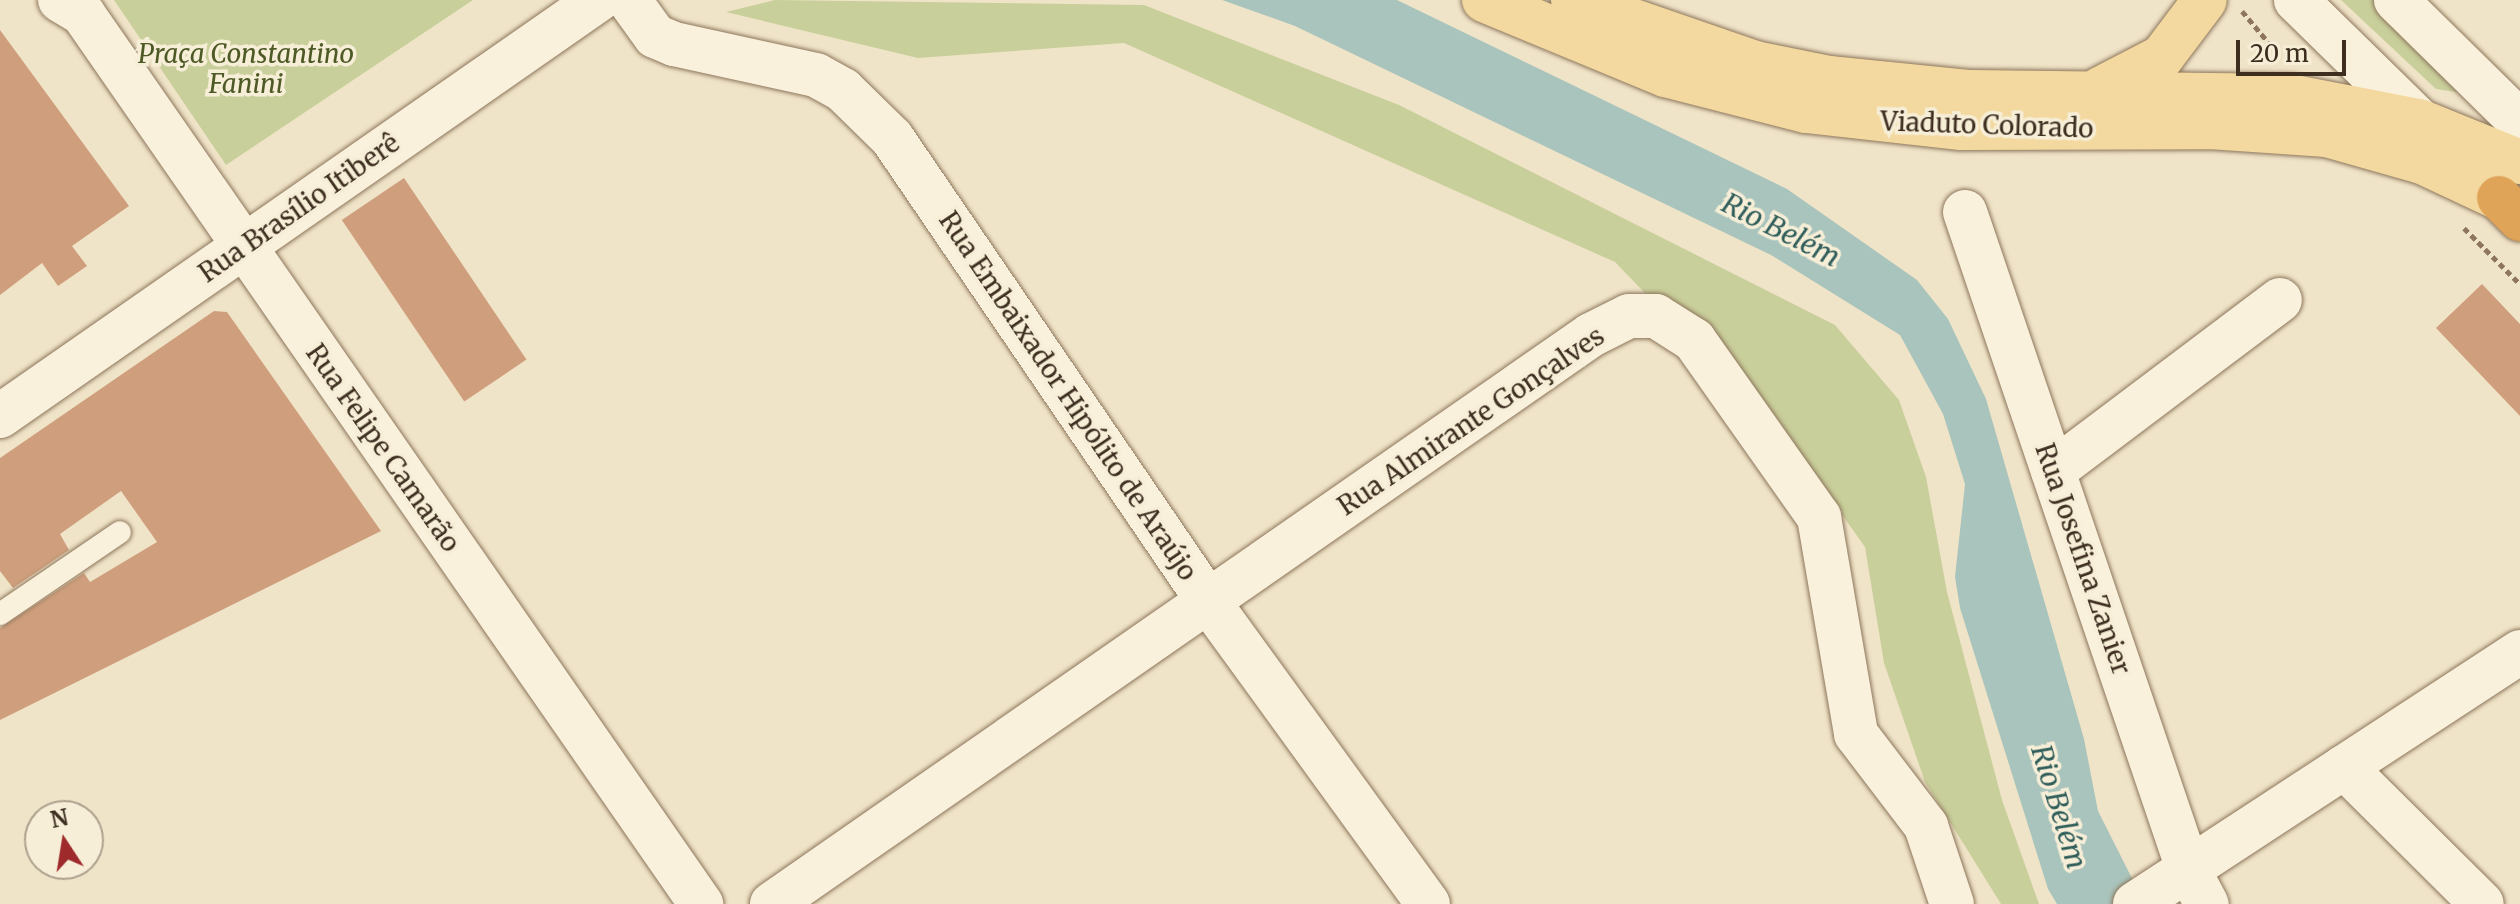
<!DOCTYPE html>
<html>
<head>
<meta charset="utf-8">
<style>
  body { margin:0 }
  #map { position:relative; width:2520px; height:904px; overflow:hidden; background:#f0e4c8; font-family:Merriweather,serif }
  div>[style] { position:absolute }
  .green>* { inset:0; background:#c9cf9b }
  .water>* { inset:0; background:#a9c4bc }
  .building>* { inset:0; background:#cf9f7d; transform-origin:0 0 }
  .path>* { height:5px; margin-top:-2.5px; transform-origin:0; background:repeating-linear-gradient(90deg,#8d765c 0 6px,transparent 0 10px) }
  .roads { filter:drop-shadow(0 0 2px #8d765c) drop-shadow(0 0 2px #8d765c) }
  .lane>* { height:22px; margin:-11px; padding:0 11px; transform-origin:11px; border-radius:11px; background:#faf1dc }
  .street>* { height:44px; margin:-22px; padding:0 22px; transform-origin:22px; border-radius:22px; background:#faf1dc }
  .secondary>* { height:44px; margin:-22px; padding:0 22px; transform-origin:22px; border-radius:22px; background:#faf1dc }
  .primary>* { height:44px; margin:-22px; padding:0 22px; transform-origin:22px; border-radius:22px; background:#f3d9a0 }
  .highway>* { height:44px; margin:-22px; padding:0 22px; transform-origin:22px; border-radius:22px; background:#e0a458 }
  span { translate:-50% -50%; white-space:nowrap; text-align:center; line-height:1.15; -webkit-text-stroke:7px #f7eed8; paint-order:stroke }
  .park-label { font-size:26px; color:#4d5a26; font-style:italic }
  .street-label { font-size:26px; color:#3d2e20 }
  .water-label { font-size:28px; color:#2f5d5a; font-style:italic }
  .north { position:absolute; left:24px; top:800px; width:80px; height:80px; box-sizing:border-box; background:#f7eed8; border:2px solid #ada18e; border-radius:50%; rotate:348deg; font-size:22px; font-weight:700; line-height:32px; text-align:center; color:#3d2e20 }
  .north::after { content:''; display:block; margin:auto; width:28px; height:36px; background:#9e2a2b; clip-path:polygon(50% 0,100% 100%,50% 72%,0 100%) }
  .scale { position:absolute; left:2236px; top:40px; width:110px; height:36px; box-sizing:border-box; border:4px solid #3d2e20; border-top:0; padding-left:10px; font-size:24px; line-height:28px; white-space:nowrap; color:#3d2e20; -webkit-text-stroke:6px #f7eed8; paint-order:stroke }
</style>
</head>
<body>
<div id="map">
  <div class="green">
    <i style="clip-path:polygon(114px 0,473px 0,226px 165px)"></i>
    <i style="clip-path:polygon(775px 0,1144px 5px,1399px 105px,1835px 325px,1899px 400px,1926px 477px,1947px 592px,2002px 800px,2039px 904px,2001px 904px,1925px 782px,1884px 663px,1865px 547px,1796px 450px,1615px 262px,1124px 43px,918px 58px,726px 12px)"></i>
    <i style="clip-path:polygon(2341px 0,2377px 0,2476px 95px,2436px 89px)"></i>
  </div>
  <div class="water">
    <i style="clip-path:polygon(1222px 0,1397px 0,1787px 189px,1917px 280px,1948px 319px,1986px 399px,2084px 739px,2098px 811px,2145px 904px,2057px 904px,2048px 889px,1960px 608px,1955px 577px,1965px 484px,1943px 414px,1900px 335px,1771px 255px,1295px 26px)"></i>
  </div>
  <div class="building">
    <i style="clip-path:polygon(0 30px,129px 206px,72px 246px,87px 266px,58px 286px,42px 263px,0 295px)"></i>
    <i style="left:404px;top:178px;width:219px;height:75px;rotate:56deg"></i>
    <i style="clip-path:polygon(2482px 284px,2520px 324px,2520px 416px,2436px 328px)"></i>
    <i style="clip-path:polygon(214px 311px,227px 312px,381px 531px,0 720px,0 628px,84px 573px,90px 582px,157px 542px,121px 491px,60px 534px,69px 550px,13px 588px,0 571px,0 458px)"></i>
  </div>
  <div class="path">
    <i style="left:2242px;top:11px;width:57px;rotate:49.9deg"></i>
    <i style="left:2464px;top:228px;width:79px;rotate:45deg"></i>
  </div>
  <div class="roads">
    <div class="lane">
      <i style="left:0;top:614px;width:145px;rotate:-34.3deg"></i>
    </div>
    <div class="street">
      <i style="left:60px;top:0;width:27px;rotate:31deg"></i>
      <i style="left:83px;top:14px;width:1084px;rotate:55.22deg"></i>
      <i style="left:629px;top:0;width:44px;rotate:54.2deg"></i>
      <i style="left:655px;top:36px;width:21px;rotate:23deg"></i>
      <i style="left:674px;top:44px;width:145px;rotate:12.3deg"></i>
      <i style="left:816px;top:75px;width:31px;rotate:29deg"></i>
      <i style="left:843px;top:90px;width:69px;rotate:44.4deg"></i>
      <i style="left:892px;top:138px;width:561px;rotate:55.69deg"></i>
      <i style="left:1208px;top:601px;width:374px;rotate:54deg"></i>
      <i style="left:1965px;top:212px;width:694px;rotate:71.25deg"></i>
      <i style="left:2188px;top:869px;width:40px;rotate:62deg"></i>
      <i style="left:2053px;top:471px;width:284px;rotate:-37deg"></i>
      <i style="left:2344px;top:767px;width:194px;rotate:44.8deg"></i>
      <i style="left:772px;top:904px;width:997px;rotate:-34.79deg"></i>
      <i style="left:1591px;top:335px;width:42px;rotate:-26.6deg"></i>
      <i style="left:1629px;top:316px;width:27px"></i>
      <i style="left:1656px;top:316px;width:45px;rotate:32.3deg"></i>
      <i style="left:1694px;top:340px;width:217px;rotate:54.8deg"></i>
      <i style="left:1819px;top:517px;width:220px;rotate:80.3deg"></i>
      <i style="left:1856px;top:734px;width:116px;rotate:52.7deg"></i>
      <i style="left:1926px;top:826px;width:82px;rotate:71.6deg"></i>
      <i style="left:2135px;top:904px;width:460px;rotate:-33.2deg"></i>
    </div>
    <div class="secondary">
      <i style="left:2296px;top:0;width:193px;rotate:44.4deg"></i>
      <i style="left:2396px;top:0;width:174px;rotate:44.5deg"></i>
      <i style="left:0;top:416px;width:728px;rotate:-34.82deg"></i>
    </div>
    <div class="primary">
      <i style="left:1484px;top:0;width:196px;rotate:22.5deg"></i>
      <i style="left:1665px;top:75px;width:146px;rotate:14.3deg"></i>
      <i style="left:1806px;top:111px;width:156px;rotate:6.3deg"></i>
      <i style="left:1961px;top:128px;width:249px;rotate:-0.2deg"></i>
      <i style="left:2210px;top:127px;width:117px;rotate:3.9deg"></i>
      <i style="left:2327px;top:135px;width:99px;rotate:15.9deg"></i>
      <i style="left:2422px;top:162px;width:85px;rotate:25.1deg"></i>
      <i style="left:1573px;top:0;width:193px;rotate:19.1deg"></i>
      <i style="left:1755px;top:63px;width:76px;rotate:11.5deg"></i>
      <i style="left:1829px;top:78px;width:142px;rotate:5.7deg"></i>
      <i style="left:1970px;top:92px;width:320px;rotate:0.7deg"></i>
      <i style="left:2290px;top:96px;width:131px;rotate:11deg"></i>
      <i style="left:2419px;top:121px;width:109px;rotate:22.1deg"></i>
      <i style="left:2100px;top:89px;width:70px;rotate:-27.3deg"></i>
      <i style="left:2162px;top:57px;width:71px;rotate:-53deg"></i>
    </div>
    <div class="highway">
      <i style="left:2499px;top:198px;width:30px;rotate:45deg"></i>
    </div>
  </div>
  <div class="park-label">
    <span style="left:246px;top:69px">Praça Constantino<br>Fanini</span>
  </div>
  <div class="street-label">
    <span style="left:1987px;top:125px;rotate:2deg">Viaduto Colorado</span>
    <span style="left:299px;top:208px;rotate:-35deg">Rua Brasílio Itiberê</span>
    <span style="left:1068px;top:396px;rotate:56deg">Rua Embaixador Hipólito de Araújo</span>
    <span style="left:1471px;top:421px;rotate:-34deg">Rua Almirante Gonçalves</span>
    <span style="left:383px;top:448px;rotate:55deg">Rua Felipe Camarão</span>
    <span style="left:2083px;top:559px;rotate:71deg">Rua Josefina Zanier</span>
  </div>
  <div class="water-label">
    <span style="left:1781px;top:230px;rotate:27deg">Rio Belém</span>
    <span style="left:2059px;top:807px;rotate:73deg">Rio Belém</span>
  </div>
  <div class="north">N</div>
  <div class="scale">20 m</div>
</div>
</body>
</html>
